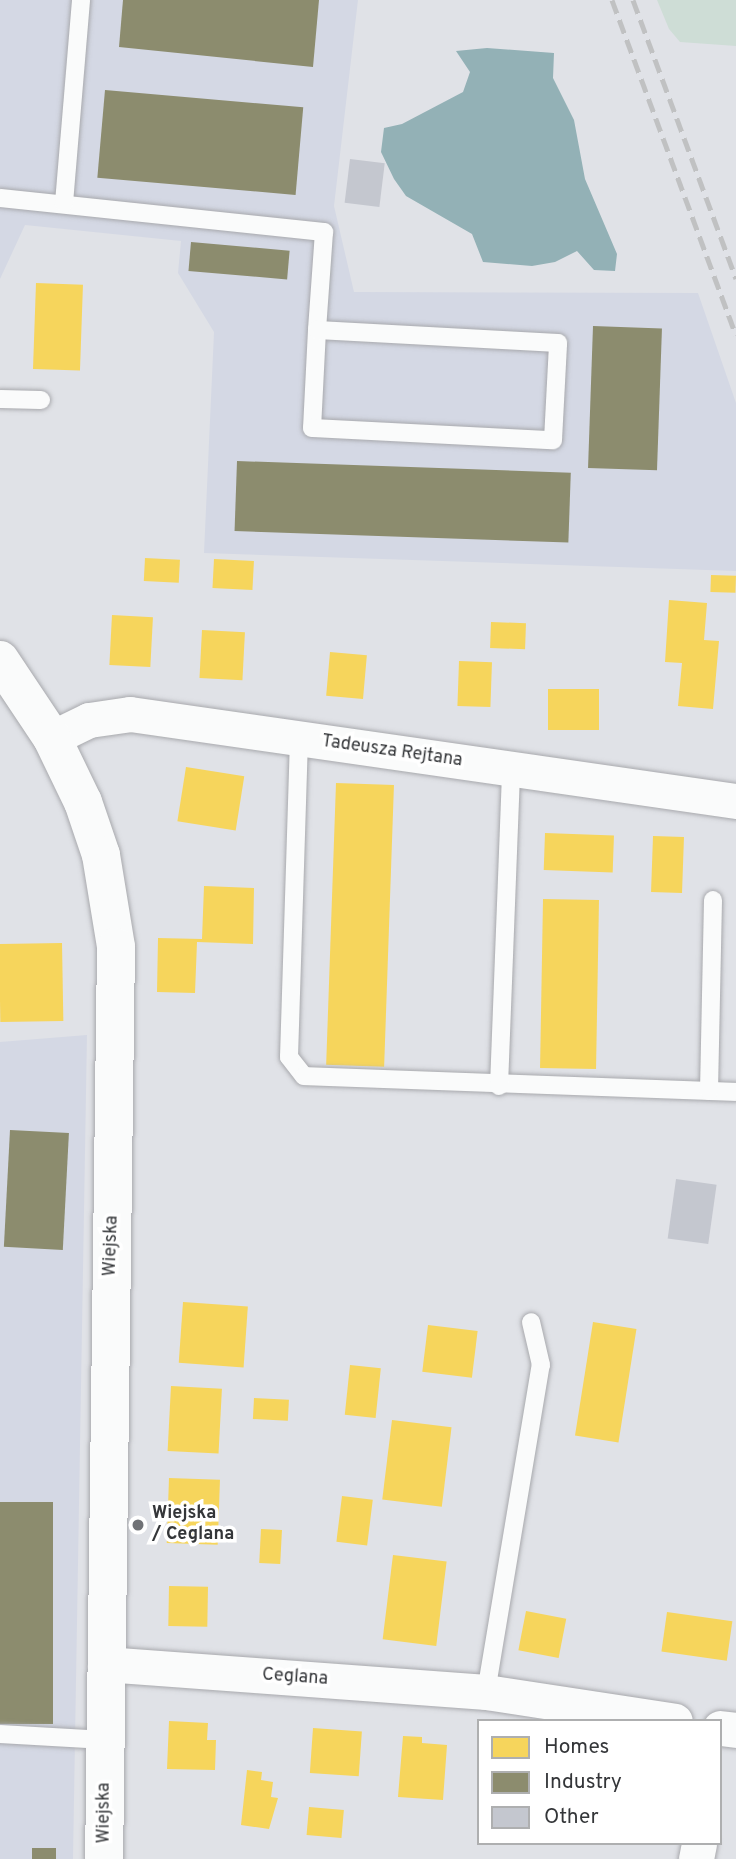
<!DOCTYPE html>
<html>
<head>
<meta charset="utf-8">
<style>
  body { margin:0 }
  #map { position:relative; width:736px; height:1859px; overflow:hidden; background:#e0e2e7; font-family:Overpass,sans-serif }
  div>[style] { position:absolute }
  .built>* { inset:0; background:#d4d8e4 }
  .green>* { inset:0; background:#ceddd6 }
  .water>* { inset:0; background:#93b1b6 }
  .homes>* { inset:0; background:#f6d55c; transform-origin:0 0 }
  .industry>* { inset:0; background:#8c8c6e; transform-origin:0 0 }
  .building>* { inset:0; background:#c4c7cf; transform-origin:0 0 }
  .roads { filter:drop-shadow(0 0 2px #a8a9ad) drop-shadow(0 0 2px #a8a9ad) }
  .service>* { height:18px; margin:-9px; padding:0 9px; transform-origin:9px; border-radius:9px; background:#fafbfb }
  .minor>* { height:35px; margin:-17.5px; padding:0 17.5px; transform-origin:17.5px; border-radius:17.5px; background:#fafbfb }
  .tertiary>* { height:38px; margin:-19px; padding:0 19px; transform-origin:19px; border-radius:19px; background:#fafbfb }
  .rail>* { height:5px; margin-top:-2.5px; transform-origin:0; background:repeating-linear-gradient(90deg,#c0c1c2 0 14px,transparent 0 21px) }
  .dots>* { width:19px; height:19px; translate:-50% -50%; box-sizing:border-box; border:4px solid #fff; border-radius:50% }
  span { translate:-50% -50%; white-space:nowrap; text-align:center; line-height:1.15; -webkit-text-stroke:7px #fff; paint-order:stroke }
  .street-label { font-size:18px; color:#343639 }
  .poi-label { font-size:18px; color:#343639; font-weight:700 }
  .left { translate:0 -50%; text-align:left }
  .legend { position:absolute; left:477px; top:1719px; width:245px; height:126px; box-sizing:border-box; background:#fff; border:2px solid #aeafb0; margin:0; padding:9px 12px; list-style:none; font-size:21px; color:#343639 }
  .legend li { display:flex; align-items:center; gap:14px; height:35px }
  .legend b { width:35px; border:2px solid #aeafb0 }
</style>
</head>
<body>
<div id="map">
  <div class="built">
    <i style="clip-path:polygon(0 0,358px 0,334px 206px,354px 292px,698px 293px,736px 403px,736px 571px,204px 553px,214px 332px,178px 273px,181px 241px,25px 225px,0 279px)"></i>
    <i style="clip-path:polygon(87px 1035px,73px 1859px,0 1859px,0 1042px)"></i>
  </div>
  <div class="green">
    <i style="clip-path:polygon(657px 0,736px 0,736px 46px,680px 42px,669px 29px)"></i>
  </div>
  <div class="water">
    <i style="clip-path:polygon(487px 48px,554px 53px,553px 78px,574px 120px,585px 179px,617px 254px,615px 271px,594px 270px,577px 251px,555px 262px,532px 266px,483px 262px,472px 234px,406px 196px,394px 179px,381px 152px,384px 128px,402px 124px,463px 92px,470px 72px,456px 51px)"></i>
  </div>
  <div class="homes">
    <i style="left:36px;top:283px;width:47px;height:86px;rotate:2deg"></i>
    <i style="left:145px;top:558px;width:35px;height:23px;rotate:3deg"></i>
    <i style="left:214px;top:559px;width:40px;height:29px;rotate:3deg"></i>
    <i style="left:711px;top:575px;width:25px;height:17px;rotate:2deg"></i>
    <i style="clip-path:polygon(669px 600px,707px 603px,704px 640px,719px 641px,713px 709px,678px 706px,682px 663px,665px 662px)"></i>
    <i style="left:112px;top:615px;width:41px;height:50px;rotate:3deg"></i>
    <i style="left:491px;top:622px;width:35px;height:26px;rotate:2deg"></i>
    <i style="left:202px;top:630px;width:43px;height:48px;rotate:3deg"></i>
    <i style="left:330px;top:652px;width:37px;height:44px;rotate:5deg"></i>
    <i style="left:459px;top:661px;width:33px;height:45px;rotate:2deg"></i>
    <i style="left:548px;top:689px;width:51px;height:41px"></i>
    <i style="left:186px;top:767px;width:59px;height:55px;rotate:9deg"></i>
    <i style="left:336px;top:783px;width:58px;height:282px;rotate:2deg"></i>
    <i style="left:545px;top:833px;width:69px;height:37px;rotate:2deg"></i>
    <i style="left:653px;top:836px;width:31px;height:56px;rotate:2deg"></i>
    <i style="clip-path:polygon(204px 886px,254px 888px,253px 944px,197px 942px,195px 993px,157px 992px,158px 938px,202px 939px)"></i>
    <i style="left:543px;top:899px;width:56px;height:169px;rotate:1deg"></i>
    <i style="left:62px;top:943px;width:78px;height:63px;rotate:89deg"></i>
    <i style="left:183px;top:1302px;width:65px;height:61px;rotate:4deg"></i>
    <i style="left:593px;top:1322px;width:44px;height:115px;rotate:9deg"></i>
    <i style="left:428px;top:1325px;width:50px;height:47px;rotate:7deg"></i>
    <i style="left:350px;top:1365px;width:31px;height:50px;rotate:6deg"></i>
    <i style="left:171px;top:1386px;width:51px;height:65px;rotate:3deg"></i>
    <i style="left:254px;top:1398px;width:35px;height:21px;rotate:3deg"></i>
    <i style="left:392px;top:1420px;width:60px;height:80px;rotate:7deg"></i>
    <i style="left:169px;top:1478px;width:51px;height:65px;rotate:2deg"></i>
    <i style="left:342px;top:1496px;width:31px;height:46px;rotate:7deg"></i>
    <i style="left:261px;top:1529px;width:21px;height:34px;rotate:3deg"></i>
    <i style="left:393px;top:1555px;width:54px;height:85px;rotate:7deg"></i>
    <i style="left:169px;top:1586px;width:39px;height:40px;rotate:1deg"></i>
    <i style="left:526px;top:1611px;width:41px;height:40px;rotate:11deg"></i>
    <i style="left:667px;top:1612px;width:66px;height:40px;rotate:8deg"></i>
    <i style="clip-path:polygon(169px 1721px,208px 1723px,207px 1740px,216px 1740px,215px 1770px,167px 1769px)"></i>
    <i style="left:313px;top:1728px;width:49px;height:45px;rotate:4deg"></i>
    <i style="clip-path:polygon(403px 1736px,422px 1737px,422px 1743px,447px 1745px,443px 1800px,398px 1797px)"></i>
    <i style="clip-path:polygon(247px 1770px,262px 1772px,261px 1780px,273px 1782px,271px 1797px,278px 1798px,269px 1829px,241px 1825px)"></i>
    <i style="left:309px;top:1807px;width:35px;height:28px;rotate:5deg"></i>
  </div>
  <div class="industry">
    <i style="clip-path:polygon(123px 0,319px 0,313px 67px,119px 47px)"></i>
    <i style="left:105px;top:90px;width:199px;height:88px;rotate:5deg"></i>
    <i style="left:191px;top:242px;width:99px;height:29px;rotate:5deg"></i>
    <i style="left:593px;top:326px;width:69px;height:142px;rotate:2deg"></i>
    <i style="left:237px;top:461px;width:334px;height:70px;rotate:2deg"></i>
    <i style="left:10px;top:1130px;width:59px;height:117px;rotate:3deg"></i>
    <i style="left:0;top:1502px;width:53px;height:222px"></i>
    <i style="left:32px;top:1848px;width:24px;height:11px"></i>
  </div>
  <div class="building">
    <i style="left:350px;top:159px;width:35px;height:44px;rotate:7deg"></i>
    <i style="left:676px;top:1179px;width:41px;height:60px;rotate:8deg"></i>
  </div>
  <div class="roads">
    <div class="service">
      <i style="left:0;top:198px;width:326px;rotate:6deg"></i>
      <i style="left:324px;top:232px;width:98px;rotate:94.1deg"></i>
      <i style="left:317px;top:330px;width:98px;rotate:92.9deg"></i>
      <i style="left:312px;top:428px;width:241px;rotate:2.9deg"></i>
      <i style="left:553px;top:440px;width:97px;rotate:-87deg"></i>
      <i style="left:558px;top:343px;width:241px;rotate:-176.9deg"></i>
      <i style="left:64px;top:203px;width:204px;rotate:-85.2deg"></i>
      <i style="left:0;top:399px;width:41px;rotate:1.4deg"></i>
      <i style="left:299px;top:739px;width:318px;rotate:91.8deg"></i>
      <i style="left:289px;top:1057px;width:24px;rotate:52deg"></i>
      <i style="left:304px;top:1076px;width:432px;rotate:2.1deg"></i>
      <i style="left:499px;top:1086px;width:317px;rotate:-87.8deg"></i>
      <i style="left:709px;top:1091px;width:191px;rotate:-88.8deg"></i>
      <i style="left:486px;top:1692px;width:332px;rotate:-80.5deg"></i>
      <i style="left:541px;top:1365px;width:44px;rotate:-103.1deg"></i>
      <i style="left:0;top:1734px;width:105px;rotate:3.3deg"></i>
    </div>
    <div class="minor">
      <i style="left:52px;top:738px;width:41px;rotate:-25.9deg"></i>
      <i style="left:89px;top:720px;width:41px;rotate:-8.3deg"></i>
      <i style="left:130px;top:714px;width:612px;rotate:8.17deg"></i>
      <i style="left:105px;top:1664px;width:382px;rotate:4.2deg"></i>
      <i style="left:486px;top:1692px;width:191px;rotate:8.7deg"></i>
      <i style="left:720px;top:1728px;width:16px;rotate:7deg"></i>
      <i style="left:696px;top:1859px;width:16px;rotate:-79deg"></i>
    </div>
    <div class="tertiary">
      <i style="left:0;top:660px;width:94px;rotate:56.3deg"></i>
      <i style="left:52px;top:738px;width:71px;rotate:64.2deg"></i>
      <i style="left:83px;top:802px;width:56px;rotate:71.2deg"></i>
      <i style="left:101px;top:855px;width:93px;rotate:80.7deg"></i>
      <i style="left:116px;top:947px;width:912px;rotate:90.75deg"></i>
    </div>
  </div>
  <div class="rail">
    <i style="left:612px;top:0;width:357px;rotate:69.7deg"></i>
    <i style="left:633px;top:0;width:297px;rotate:69.7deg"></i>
  </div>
  <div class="dots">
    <i style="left:138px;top:1525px;background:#707276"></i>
  </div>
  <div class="street-label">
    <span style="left:392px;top:752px;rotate:8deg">Tadeusza Rejtana</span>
    <span style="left:112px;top:1246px;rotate:-88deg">Wiejska</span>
    <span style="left:295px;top:1678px;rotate:4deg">Ceglana</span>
    <span style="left:105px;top:1813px;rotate:-90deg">Wiejska</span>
  </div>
  <div class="poi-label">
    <span class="left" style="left:152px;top:1525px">Wiejska<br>/ Ceglana</span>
  </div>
  <ul class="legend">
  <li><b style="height:19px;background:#f6d55c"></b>Homes</li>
  <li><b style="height:19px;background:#8c8c6e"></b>Industry</li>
  <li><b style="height:19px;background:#c4c7cf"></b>Other</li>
  </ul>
</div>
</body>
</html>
